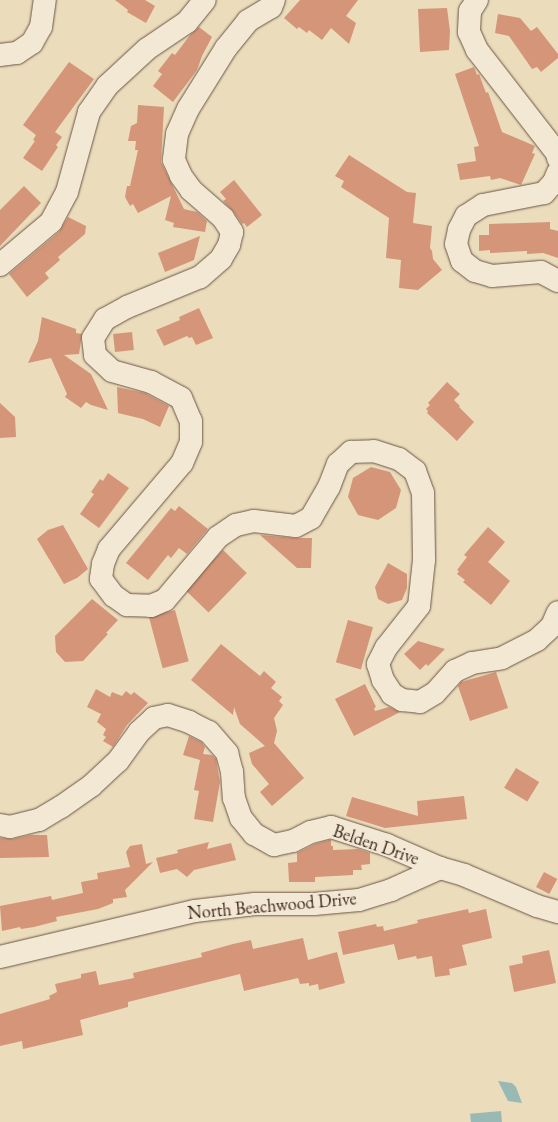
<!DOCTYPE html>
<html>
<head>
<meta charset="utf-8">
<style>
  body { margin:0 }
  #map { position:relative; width:558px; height:1122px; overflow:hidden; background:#ebdcbb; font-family:"EB Garamond",serif }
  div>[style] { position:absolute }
  .water>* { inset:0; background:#99bab4; transform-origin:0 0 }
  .building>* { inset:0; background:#d49579; transform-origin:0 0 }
  .roads { filter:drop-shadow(0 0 1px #6a5547) drop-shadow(0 0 1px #6a5547) }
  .minor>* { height:22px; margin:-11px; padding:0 11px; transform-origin:11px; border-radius:11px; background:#f2e8d3 }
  span { translate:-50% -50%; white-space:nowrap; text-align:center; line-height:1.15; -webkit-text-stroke:3.5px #f2e8d3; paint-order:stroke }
  .street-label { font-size:18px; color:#3f2820 }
</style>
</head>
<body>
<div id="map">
  <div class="water">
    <i style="clip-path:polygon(498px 1081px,512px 1083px,516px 1087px,522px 1103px,508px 1101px)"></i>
    <i style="left:501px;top:1111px;width:11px;height:31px;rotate:85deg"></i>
  </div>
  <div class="building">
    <i style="clip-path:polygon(115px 0,145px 0,155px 6px,146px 23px,127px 12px,128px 10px)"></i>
    <i style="clip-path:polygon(300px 0,358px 0,346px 16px,356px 23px,349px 44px,331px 28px,322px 40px,309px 30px,307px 33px,299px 27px,297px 29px,284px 18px)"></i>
    <i style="clip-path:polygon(447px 8px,450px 31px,449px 50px,420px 52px,418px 9px)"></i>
    <i style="clip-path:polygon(498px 14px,520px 18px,531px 31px,537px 27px,558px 54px,558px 58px,541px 72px,537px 67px,532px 69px,509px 36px,495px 33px)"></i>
    <i style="clip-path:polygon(199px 27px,212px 37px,202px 56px,197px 70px,173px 102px,153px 86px,162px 74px,158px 71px,172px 53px,175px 55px,190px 35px)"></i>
    <i style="clip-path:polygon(69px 62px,94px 79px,55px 132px,62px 137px,56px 145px,58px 147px,42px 171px,23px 158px,35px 141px,33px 140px,36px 135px,23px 125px)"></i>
    <i style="clip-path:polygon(474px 67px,477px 75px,479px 74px,486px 93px,488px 92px,502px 132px,535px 146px,532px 153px,535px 154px,521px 185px,500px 178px,491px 180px,490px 176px,460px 180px,457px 164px,476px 161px,474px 147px,479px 146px,455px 74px)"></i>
    <i style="clip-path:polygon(138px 105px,164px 107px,161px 162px,184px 209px,197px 212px,207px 221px,205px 232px,173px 227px,174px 223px,165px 220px,171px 196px,138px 213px,133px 204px,130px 206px,125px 197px,127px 186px,130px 186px,138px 150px,135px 150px,136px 141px,128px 141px,131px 126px,137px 123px)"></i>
    <i style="clip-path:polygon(349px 155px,407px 192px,416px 193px,413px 223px,432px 226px,430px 248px,432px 251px,433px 259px,442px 270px,418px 290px,399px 288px,401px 260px,386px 258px,389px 218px,341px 187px,344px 181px,335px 176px)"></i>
    <i style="clip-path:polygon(234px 180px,262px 215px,247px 227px,244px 223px,242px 224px,233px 211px,223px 201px,226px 199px,220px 192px)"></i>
    <i style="clip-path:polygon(24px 186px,41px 203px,0 246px,0 210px)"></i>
    <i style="clip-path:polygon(68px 217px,86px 226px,85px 234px,58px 257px,60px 260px,45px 273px,49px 278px,27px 297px,9px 274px,59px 232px)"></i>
    <i style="clip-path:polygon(550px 222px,550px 229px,558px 231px,558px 258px,543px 253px,527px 254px,527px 251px,490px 253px,490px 250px,479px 251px,479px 235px,489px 235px,489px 224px)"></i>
    <i style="clip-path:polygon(200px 236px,194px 260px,165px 272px,158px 253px)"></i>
    <i style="clip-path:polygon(199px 308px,213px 338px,196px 345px,192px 337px,189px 338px,187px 336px,164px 346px,156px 330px,180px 320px,179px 317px)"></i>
    <i style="clip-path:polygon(42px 317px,76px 329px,76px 333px,82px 334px,79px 354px,64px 355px,91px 374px,108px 410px,91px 405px,86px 402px,81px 408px,65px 397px,67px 394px,51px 358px,28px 363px,38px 341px)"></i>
    <i style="left:132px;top:332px;width:18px;height:19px;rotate:84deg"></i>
    <i style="clip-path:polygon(447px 382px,460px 394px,454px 400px,460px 406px,459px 407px,474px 422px,457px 441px,427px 413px,428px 411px,426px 409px,430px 405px,428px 403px)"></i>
    <i style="clip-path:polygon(117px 387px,145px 393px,169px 406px,160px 427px,143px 419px,118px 413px)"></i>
    <i style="clip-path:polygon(0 403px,15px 417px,16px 437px,0 438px)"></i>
    <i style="clip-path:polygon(371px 467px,390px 472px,401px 490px,396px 508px,378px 520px,358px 515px,348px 497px,353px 478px)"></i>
    <i style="clip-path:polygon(108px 473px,129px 488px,99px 528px,80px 514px,94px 494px,91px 492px,100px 479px,103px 481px)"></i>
    <i style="clip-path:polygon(179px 506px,208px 529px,187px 554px,179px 548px,171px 558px,168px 555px,148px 580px,126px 563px,171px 508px,175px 511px)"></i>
    <i style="clip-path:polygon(63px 525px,88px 569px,77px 578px,64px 584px,37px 539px,48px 530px)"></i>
    <i style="clip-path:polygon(488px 527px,505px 542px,488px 562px,510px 581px,491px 605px,463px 582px,465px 580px,457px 574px,459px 571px,457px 570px,467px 557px,464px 555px)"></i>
    <i style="clip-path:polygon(260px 535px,295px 538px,312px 538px,311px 568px,297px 568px)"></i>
    <i style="left:223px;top:550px;width:33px;height:55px;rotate:44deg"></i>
    <i style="clip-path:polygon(388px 563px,407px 574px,407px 588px,402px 600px,388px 604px,378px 599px,375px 587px)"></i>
    <i style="clip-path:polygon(92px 599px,118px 620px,106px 633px,108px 634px,83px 661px,65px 662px,56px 652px,55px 636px)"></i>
    <i style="left:175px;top:610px;width:53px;height:27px;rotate:75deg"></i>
    <i style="left:348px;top:620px;width:26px;height:44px;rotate:16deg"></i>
    <i style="clip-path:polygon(418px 641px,445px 649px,428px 666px,426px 664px,420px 670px,404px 654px)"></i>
    <i style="clip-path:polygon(221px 644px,260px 676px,264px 671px,276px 682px,271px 688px,282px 697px,279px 701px,283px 705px,274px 718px,277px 731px,274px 743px,304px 778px,272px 806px,260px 792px,269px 784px,252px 764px,249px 753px,265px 746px,240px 724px,234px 707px,233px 715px,191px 680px)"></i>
    <i style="clip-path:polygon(496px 672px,508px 708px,470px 721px,458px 686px,461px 682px)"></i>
    <i style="clip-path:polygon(365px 684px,376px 707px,374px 708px,375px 711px,389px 707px,400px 712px,354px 736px,335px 699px)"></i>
    <i style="clip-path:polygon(96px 689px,110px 697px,112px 692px,122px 696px,126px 691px,131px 695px,134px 692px,148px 703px,127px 725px,113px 747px,103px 741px,106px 737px,103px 735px,106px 729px,97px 722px,101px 714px,87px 707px)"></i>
    <i style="clip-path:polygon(189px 736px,201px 742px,205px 747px,203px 754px,212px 755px,216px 759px,220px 782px,213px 822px,194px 819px,199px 791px,194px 790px,200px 760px,183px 755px)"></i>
    <i style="left:516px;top:768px;width:27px;height:23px;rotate:31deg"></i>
    <i style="clip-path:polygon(464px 796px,467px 819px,385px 828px,346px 816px,352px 797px,418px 816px,417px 801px)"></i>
    <i style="clip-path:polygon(30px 835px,47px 835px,49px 857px,0 858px,0 838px,13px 839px)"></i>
    <i style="clip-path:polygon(329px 840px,331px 840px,331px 846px,333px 846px,333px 850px,358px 849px,370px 853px,370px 864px,361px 865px,362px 870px,353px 870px,353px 875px,315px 877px,315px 882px,289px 882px,288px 863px,297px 862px,297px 853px,315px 844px)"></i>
    <i style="clip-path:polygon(209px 842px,207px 849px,231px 843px,236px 860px,194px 870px,187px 877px,177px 869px,160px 873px,156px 858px,178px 853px,177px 850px)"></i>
    <i style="clip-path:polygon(142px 844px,146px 864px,153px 862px,125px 890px,127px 897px,113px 899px,113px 903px,98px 909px,56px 917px,57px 921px,34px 927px,21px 929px,20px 927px,2px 931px,0 906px,36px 899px,51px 896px,52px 900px,83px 893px,81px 882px,98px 879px,97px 873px,130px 867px,126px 852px,130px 846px)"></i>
    <i style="left:544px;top:872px;width:15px;height:17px;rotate:28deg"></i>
    <i style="clip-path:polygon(468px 909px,469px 913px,486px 909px,492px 938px,462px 945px,467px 965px,449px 969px,450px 975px,435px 977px,432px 956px,417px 959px,416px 956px,398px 960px,394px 944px,343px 955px,338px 932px,376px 924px,377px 927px,383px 926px,384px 931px,418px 923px,417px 920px)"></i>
    <i style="clip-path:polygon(303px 938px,308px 960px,337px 952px,345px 983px,319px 990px,318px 984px,309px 986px,309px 983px,300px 984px,298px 978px,244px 991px,240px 974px,128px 1002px,128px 1007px,80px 1020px,83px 1035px,23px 1049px,22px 1041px,0 1046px,0 1014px,50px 999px,49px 996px,57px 992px,55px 984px,81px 978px,81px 974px,96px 971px,99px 985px,134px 978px,133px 973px,202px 957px,201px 953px,233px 944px,251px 940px,253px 949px)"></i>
    <i style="clip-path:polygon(549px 950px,556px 983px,514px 992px,509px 966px,523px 963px,522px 956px)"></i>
  </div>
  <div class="roads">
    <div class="minor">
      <i style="left:274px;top:0;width:8px;rotate:113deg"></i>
      <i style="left:271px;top:7px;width:27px;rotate:149deg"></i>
      <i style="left:248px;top:21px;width:35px;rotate:129deg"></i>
      <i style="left:226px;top:48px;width:72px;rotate:121.9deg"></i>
      <i style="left:188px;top:109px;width:27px;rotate:114deg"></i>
      <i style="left:177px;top:134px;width:26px;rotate:97deg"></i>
      <i style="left:174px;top:160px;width:17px;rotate:66deg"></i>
      <i style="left:181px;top:176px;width:17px;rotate:54deg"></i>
      <i style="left:191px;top:190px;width:43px;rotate:41.2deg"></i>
      <i style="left:223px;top:218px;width:17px;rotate:57deg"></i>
      <i style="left:232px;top:232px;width:13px;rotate:103deg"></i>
      <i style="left:229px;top:245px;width:16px;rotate:120deg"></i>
      <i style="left:221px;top:259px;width:28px;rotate:139deg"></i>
      <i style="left:200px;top:277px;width:79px;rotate:157.7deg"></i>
      <i style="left:127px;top:307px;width:25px;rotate:151deg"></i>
      <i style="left:105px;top:319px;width:22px;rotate:122deg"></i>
      <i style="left:93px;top:338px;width:17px;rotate:83deg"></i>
      <i style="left:95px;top:355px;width:23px;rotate:43deg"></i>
      <i style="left:112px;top:371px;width:41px;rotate:15.8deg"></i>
      <i style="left:151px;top:382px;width:34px;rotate:28deg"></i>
      <i style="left:181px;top:398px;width:25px;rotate:67deg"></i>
      <i style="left:191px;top:421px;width:21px;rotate:90deg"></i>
      <i style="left:191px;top:442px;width:23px;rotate:113deg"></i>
      <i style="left:182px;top:463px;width:113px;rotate:130.3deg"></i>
      <i style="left:109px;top:549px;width:16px;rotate:112deg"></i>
      <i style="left:103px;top:564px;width:15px;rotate:98deg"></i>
      <i style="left:101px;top:579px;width:21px;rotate:53deg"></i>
      <i style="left:114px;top:596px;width:16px;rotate:35deg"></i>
      <i style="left:127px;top:605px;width:24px;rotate:2deg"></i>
      <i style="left:151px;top:606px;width:15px;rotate:-23deg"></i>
      <i style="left:165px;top:600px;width:82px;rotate:-49.9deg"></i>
      <i style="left:218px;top:537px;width:22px;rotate:-34deg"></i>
      <i style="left:236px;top:525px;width:18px;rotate:-13deg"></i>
      <i style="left:254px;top:521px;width:42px;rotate:6.8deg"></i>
      <i style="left:296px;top:526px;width:17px;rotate:-28deg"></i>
      <i style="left:311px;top:518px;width:36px;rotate:-60deg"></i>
      <i style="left:329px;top:487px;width:25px;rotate:-69deg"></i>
      <i style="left:338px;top:464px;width:18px;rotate:-43deg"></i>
      <i style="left:351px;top:452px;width:23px;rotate:-2deg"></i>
      <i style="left:374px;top:451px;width:26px;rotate:18deg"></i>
      <i style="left:399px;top:459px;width:20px;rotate:37deg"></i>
      <i style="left:415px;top:471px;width:23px;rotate:70deg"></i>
      <i style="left:423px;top:493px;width:67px;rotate:89.1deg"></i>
      <i style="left:424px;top:560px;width:46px;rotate:96.2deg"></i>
      <i style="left:419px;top:606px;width:53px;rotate:128.2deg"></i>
      <i style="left:386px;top:648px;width:18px;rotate:117deg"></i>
      <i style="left:378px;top:664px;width:17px;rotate:73deg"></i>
      <i style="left:383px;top:680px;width:17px;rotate:57deg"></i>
      <i style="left:392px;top:694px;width:12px;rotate:31deg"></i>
      <i style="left:402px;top:700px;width:18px;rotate:6deg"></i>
      <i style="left:420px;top:702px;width:17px;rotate:-31deg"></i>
      <i style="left:435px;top:693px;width:30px;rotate:-48deg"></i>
      <i style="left:455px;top:671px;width:19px;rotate:-25deg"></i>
      <i style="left:472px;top:663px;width:30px;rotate:-9deg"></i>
      <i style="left:502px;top:658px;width:39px;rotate:-27deg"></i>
      <i style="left:537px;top:640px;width:21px;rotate:-43deg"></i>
      <i style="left:552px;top:626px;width:15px;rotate:-67deg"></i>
      <i style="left:477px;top:0;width:13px;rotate:122deg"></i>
      <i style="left:470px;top:11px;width:21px;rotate:93deg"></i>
      <i style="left:469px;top:32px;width:20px;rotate:66deg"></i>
      <i style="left:477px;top:50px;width:130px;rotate:52.2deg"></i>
      <i style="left:557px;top:153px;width:5px;rotate:79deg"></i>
      <i style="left:0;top:55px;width:17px;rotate:-7deg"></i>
      <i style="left:17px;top:53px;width:18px;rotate:-34deg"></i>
      <i style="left:32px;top:43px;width:18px;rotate:-61deg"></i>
      <i style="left:41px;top:27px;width:27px;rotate:-82deg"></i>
      <i style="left:558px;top:172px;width:11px;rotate:112deg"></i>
      <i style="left:554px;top:182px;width:15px;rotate:132deg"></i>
      <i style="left:544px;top:193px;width:62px;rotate:168.9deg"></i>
      <i style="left:483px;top:205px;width:20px;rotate:147deg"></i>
      <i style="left:466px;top:216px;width:16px;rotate:117deg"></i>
      <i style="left:459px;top:230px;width:14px;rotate:102deg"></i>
      <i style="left:456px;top:244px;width:18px;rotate:71deg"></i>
      <i style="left:462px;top:261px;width:16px;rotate:38deg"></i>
      <i style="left:475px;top:271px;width:18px;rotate:16deg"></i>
      <i style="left:492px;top:276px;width:49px;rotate:-4.7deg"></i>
      <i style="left:541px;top:272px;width:19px;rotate:28deg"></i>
      <i style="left:0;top:265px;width:67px;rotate:-40.1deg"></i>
      <i style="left:51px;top:222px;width:34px;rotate:-62deg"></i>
      <i style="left:67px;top:192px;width:83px;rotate:-74.6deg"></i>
      <i style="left:89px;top:112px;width:32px;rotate:-55deg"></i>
      <i style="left:107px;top:86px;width:54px;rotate:-42.8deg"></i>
      <i style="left:147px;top:49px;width:48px;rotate:-34deg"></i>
      <i style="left:187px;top:22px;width:28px;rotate:-51deg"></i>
      <i style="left:0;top:825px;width:10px;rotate:11deg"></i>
      <i style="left:10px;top:827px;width:30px;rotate:-14deg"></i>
      <i style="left:39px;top:820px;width:26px;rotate:-31deg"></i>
      <i style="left:61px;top:807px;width:37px;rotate:-35deg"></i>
      <i style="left:91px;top:786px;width:37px;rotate:-43deg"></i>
      <i style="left:118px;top:761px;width:36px;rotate:-54deg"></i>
      <i style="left:139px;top:732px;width:21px;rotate:-43deg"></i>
      <i style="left:154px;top:718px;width:14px;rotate:-12deg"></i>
      <i style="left:168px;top:715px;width:22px;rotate:18deg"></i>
      <i style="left:189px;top:722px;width:22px;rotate:27deg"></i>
      <i style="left:209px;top:732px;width:28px;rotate:49deg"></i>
      <i style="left:227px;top:753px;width:20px;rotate:75deg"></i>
      <i style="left:232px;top:772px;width:26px;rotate:86deg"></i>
      <i style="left:234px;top:798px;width:21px;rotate:71deg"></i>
      <i style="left:241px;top:818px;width:21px;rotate:51deg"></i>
      <i style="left:254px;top:834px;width:23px;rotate:29deg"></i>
      <i style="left:274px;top:845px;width:19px;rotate:-12deg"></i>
      <i style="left:293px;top:841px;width:20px;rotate:-27deg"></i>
      <i style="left:311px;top:832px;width:21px;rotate:-14deg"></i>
      <i style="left:331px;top:827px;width:59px;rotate:17.8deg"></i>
      <i style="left:387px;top:845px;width:58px;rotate:23.5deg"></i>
      <i style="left:0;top:957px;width:200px;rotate:-13.3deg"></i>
      <i style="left:195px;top:911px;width:60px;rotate:-6.7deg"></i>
      <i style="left:255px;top:904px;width:59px"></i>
      <i style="left:314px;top:904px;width:45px;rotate:-5.1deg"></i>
      <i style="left:359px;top:900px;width:34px;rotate:-17deg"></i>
      <i style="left:391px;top:890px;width:54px;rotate:-24.2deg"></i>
      <i style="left:440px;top:868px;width:25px;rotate:16deg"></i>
      <i style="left:464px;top:875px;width:79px;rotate:23deg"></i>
      <i style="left:537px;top:906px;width:22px;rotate:16deg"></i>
    </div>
  </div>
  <div class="street-label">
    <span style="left:376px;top:845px;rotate:19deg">Belden Drive</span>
    <span style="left:272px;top:906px;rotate:-5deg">North Beachwood Drive</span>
  </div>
</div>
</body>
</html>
